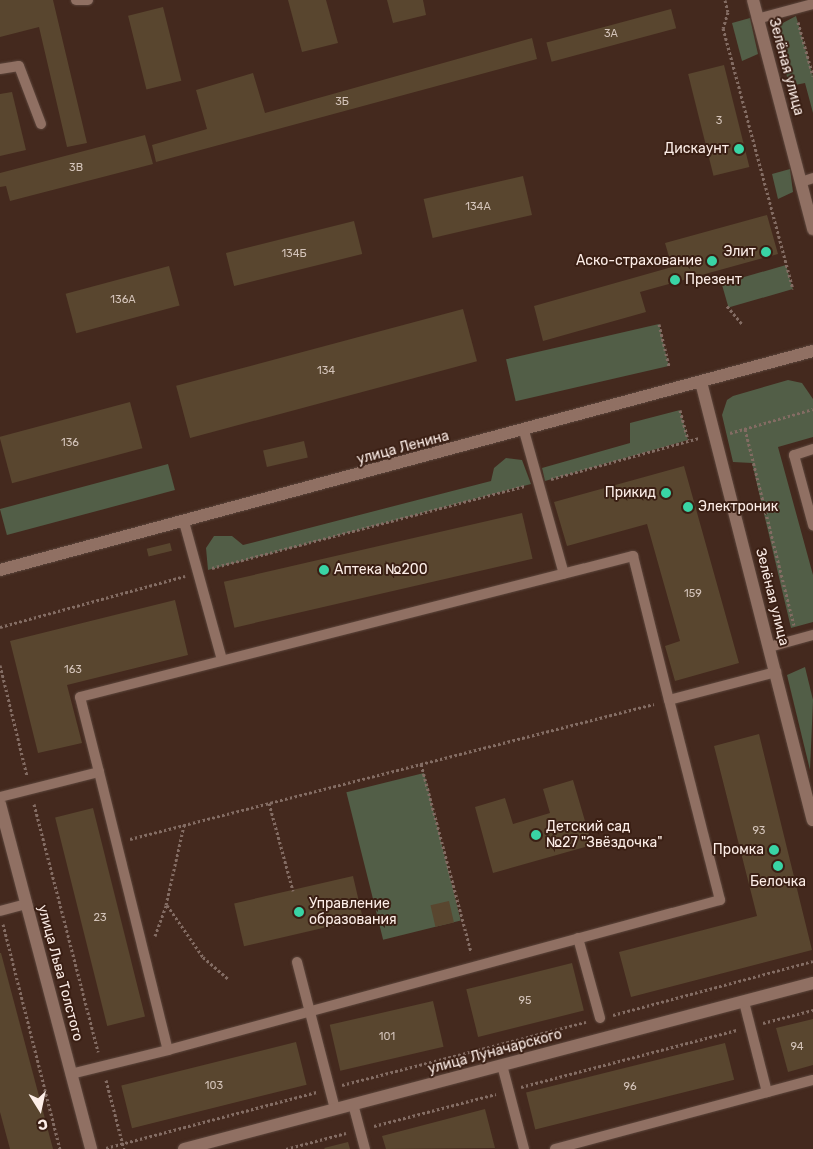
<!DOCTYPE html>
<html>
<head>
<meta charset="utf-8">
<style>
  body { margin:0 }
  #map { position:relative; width:813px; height:1149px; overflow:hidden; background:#44291e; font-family:Rubik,sans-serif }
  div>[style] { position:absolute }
  .green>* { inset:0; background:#525e47; transform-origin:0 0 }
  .building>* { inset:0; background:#59462f; transform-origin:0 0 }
  .path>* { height:3px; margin-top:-1.5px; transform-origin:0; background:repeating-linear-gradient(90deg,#836c63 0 2.5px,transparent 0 5px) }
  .roads { filter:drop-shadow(0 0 1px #5c463c) drop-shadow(0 0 1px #5c463c) }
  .lane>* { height:10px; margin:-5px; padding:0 5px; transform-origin:5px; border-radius:5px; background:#907063 }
  .street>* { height:12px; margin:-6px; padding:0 6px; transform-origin:6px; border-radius:6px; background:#907063 }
  .secondary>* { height:12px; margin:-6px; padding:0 6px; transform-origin:6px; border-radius:6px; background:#907063 }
  .dots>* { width:14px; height:14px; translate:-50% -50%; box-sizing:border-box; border:2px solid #3a1f14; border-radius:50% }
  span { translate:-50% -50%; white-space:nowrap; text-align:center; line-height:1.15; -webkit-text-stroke:4px #3a1f14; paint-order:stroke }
  .number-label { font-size:11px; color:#d3c3b9 }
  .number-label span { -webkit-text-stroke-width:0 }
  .street-label { font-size:14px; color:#fcede7 }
  .poi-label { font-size:14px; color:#fcede7 }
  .right { translate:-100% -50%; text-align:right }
  .left { translate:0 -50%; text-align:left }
  .north { position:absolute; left:15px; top:1084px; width:50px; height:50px; -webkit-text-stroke:4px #3a1f14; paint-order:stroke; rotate:170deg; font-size:14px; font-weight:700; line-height:20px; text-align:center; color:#fcede7 }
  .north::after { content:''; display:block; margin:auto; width:18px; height:22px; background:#fcede7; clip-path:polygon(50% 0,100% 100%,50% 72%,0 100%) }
</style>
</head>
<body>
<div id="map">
  <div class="green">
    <i style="clip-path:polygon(796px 16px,813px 76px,813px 113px,805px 83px,795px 85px,788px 81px,777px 35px,779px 25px)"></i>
    <i style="clip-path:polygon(750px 18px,758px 54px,742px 61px,732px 23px)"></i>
    <i style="clip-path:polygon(790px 169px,793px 192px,778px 199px,772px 174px)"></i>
    <i style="left:786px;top:265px;width:25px;height:67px;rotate:74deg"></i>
    <i style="left:659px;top:324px;width:43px;height:157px;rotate:77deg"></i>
    <i style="clip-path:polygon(788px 380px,802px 383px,813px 399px,813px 437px,778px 447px,813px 575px,813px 622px,791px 628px,752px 463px,733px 462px,722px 415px,727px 400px,733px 396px)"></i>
    <i style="clip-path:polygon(680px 410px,688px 440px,545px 481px,542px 468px,630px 443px,630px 423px)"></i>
    <i style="clip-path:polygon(506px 458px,522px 460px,531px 484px,208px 570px,206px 548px,214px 536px,232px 536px,243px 545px,491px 481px,494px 468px)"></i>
    <i style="left:168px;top:464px;width:27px;height:174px;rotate:75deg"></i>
    <i style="clip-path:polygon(805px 667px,813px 700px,810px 770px,787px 675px)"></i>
    <i style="left:424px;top:773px;width:152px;height:80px;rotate:76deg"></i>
  </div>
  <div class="building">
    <i style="clip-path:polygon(0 0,53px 0,87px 143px,67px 147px,39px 27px,0 37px)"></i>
    <i style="clip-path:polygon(288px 0,326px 0,338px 43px,302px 52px)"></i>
    <i style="clip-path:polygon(387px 0,423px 0,426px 15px,393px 23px)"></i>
    <i style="left:163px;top:7px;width:76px;height:36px;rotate:76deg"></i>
    <i style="left:671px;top:9px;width:20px;height:129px;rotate:75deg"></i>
    <i style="clip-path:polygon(532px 38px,537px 59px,156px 162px,152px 145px,207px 129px,196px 90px,253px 73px,265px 113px)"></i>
    <i style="left:724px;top:65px;width:105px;height:37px;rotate:76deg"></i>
    <i style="clip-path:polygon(12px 92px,26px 150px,0 156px,0 94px)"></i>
    <i style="clip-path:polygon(145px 135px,153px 164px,10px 201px,6px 186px,0 187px,0 173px)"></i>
    <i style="left:523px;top:176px;width:40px;height:102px;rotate:77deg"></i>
    <i style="clip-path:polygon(767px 215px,778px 254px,640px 292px,646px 312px,543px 341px,534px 306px,672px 267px,665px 243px)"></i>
    <i style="left:354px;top:221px;width:34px;height:132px;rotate:76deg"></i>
    <i style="left:169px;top:266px;width:41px;height:107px;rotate:75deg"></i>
    <i style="left:463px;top:309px;width:54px;height:297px;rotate:75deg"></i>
    <i style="left:130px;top:402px;width:48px;height:135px;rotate:75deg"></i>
    <i style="left:304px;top:441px;width:17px;height:42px;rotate:77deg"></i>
    <i style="clip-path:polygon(684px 466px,739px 663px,675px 681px,665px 646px,680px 641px,647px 524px,567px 546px,554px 502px)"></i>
    <i style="left:522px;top:513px;width:47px;height:306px;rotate:77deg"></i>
    <i style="left:170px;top:543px;width:8px;height:24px;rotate:76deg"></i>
    <i style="clip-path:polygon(175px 600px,188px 655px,67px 685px,82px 743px,38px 753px,10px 641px)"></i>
    <i style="clip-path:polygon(759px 734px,812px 950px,631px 997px,619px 952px,757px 916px,714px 746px)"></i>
    <i style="clip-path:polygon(573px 780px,592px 845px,493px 873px,475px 807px,505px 798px,513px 824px,550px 813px,543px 789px)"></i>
    <i style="left:93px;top:808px;width:215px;height:39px;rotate:76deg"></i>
    <i style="left:353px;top:876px;width:44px;height:122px;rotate:77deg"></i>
    <i style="left:449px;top:901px;width:22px;height:19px;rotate:77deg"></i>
    <i style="clip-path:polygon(0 953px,1px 953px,53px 1149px,10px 1149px,0 1112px)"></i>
    <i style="left:572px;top:963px;width:49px;height:109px;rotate:76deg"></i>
    <i style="left:433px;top:1001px;width:47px;height:106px;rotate:77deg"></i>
    <i style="clip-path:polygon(813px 1019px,813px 1065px,788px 1072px,776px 1028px)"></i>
    <i style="left:296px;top:1042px;width:44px;height:180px;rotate:76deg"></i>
    <i style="left:725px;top:1043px;width:38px;height:205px;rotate:76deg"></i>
    <i style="clip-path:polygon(485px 1109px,495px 1148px,386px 1149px,382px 1136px)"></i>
    <i style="clip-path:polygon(348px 1142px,350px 1149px,325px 1149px,324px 1148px)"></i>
  </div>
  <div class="path">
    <i style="left:725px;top:0;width:12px;rotate:76deg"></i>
    <i style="left:728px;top:12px;width:17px;rotate:107deg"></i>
    <i style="left:723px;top:28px;width:270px;rotate:75deg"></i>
    <i style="left:798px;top:22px;width:56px;rotate:74.5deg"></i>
    <i style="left:727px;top:306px;width:23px;rotate:50deg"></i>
    <i style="left:659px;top:324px;width:43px;rotate:76.6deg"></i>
    <i style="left:680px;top:410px;width:31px;rotate:75deg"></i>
    <i style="left:745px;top:429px;width:202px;rotate:76deg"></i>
    <i style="left:730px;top:433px;width:86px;rotate:-16.1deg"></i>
    <i style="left:551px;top:479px;width:154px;rotate:-15.5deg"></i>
    <i style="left:212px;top:568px;width:324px;rotate:-14.7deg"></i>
    <i style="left:0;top:627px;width:192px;rotate:-15.4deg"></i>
    <i style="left:0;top:665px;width:114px;rotate:76.3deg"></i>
    <i style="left:421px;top:764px;width:195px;rotate:75.1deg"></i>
    <i style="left:269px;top:803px;width:91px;rotate:74.7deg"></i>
    <i style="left:34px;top:804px;width:256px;rotate:75.5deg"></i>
    <i style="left:130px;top:839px;width:541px;rotate:-14.45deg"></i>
    <i style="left:167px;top:905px;width:63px;rotate:55.3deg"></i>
    <i style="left:203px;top:957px;width:33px;rotate:41deg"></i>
    <i style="left:3px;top:924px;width:232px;rotate:75.8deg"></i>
    <i style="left:155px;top:936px;width:33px;rotate:-70deg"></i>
    <i style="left:166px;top:905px;width:82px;rotate:-77.3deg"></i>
    <i style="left:613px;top:1015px;width:207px;rotate:-15.1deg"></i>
    <i style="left:763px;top:1023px;width:52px;rotate:-14.6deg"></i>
    <i style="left:106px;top:1080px;width:71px;rotate:75.4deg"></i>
    <i style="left:342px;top:1085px;width:252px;rotate:-14.5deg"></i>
    <i style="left:521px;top:1087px;width:223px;rotate:-14.8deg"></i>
    <i style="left:374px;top:1126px;width:126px;rotate:-14.7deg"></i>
    <i style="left:106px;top:1148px;width:218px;rotate:-14.9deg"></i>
    <i style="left:286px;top:1149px;width:62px;rotate:-14.9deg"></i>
  </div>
  <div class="roads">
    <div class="lane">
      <i style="left:76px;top:0;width:12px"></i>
      <i style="left:757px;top:19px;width:58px;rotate:-15deg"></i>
      <i style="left:0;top:69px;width:19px;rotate:-9deg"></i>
      <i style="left:19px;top:66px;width:62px;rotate:69.2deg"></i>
      <i style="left:801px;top:182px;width:13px;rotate:-18deg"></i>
      <i style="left:524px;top:431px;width:148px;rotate:74.4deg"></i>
      <i style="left:813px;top:449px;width:20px;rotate:162deg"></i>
      <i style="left:794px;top:455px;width:73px;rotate:74.8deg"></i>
      <i style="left:184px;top:522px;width:143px;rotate:74.6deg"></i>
      <i style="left:769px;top:647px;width:46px;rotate:-15.3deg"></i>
      <i style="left:99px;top:772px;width:286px;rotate:76.1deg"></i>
      <i style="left:168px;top:1050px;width:572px;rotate:-15.2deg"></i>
      <i style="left:720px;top:900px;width:206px;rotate:-104.3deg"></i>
      <i style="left:669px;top:700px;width:111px;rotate:-14.7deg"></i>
      <i style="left:0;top:797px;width:102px;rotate:-14.2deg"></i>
      <i style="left:99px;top:772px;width:77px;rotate:-104.2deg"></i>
      <i style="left:80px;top:697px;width:571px;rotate:-14.3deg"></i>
      <i style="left:633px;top:556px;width:148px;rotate:76deg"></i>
      <i style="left:0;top:911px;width:28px;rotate:-15deg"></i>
      <i style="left:578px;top:938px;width:83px;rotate:74.6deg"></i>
      <i style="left:297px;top:962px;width:152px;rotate:75.5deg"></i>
      <i style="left:744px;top:1002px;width:93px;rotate:75.7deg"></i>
      <i style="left:502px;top:1065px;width:87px;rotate:75.3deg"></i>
      <i style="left:71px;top:1074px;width:100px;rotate:-13.9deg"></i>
      <i style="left:353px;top:1104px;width:47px;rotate:75.1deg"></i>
      <i style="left:555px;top:1149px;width:267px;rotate:-15deg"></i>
    </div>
    <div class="street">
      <i style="left:701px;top:382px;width:452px;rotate:75.7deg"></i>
    </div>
    <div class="secondary">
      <i style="left:753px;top:0;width:237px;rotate:75.3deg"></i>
      <i style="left:0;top:570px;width:842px;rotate:-15.08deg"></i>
      <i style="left:0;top:804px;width:357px;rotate:75.2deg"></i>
      <i style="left:184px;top:1149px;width:651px;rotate:-14.78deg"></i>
    </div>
  </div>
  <div class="dots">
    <i style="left:739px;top:149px;background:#39d4a5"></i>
    <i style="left:766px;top:252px;background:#39d4a5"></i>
    <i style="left:712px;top:261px;background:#39d4a5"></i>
    <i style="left:675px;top:280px;background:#39d4a5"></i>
    <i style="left:666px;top:493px;background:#39d4a5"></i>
    <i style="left:688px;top:507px;background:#39d4a5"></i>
    <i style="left:324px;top:570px;background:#39d4a5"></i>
    <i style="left:536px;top:835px;background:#39d4a5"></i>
    <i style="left:774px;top:850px;background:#39d4a5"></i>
    <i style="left:778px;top:866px;background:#39d4a5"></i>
    <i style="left:299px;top:912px;background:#39d4a5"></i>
  </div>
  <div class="number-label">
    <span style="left:611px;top:34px">3А</span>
    <span style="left:342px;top:102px">3Б</span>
    <span style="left:719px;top:121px">3</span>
    <span style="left:76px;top:168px">3В</span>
    <span style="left:478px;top:207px">134А</span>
    <span style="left:294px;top:254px">134Б</span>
    <span style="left:123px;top:300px">136А</span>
    <span style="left:326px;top:371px">134</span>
    <span style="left:70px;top:443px">136</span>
    <span style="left:693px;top:594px">159</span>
    <span style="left:73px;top:670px">163</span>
    <span style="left:759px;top:831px">93</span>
    <span style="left:100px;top:918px">23</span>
    <span style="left:525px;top:1001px">95</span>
    <span style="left:387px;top:1037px">101</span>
    <span style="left:797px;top:1047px">94</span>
    <span style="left:214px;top:1086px">103</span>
    <span style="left:630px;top:1087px">96</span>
  </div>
  <div class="street-label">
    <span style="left:786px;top:67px;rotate:75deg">Зелёная улица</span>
    <span style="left:403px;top:448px;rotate:-15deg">улица Ленина</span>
    <span style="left:772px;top:597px;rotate:76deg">Зелёная улица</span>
    <span style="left:60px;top:973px;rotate:75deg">улица Льва Толстого</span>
    <span style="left:495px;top:1052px;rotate:-15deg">улица Луначарского</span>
  </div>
  <div class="poi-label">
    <span class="right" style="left:729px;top:149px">Дискаунт</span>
    <span class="right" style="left:756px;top:252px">Элит</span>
    <span class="right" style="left:702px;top:261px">Аско-страхование</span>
    <span class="left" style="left:685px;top:280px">Презент</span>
    <span class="right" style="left:656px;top:493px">Прикид</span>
    <span class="left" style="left:698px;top:507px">Электроник</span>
    <span class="left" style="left:334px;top:570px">Аптека №200</span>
    <span class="left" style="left:546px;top:835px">Детский сад<br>№27 "Звёздочка"</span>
    <span class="right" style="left:764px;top:850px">Промка</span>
    <span style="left:778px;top:882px">Белочка</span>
    <span class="left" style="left:309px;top:912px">Управление<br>образования</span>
  </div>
  <div class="north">С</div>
</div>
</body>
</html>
